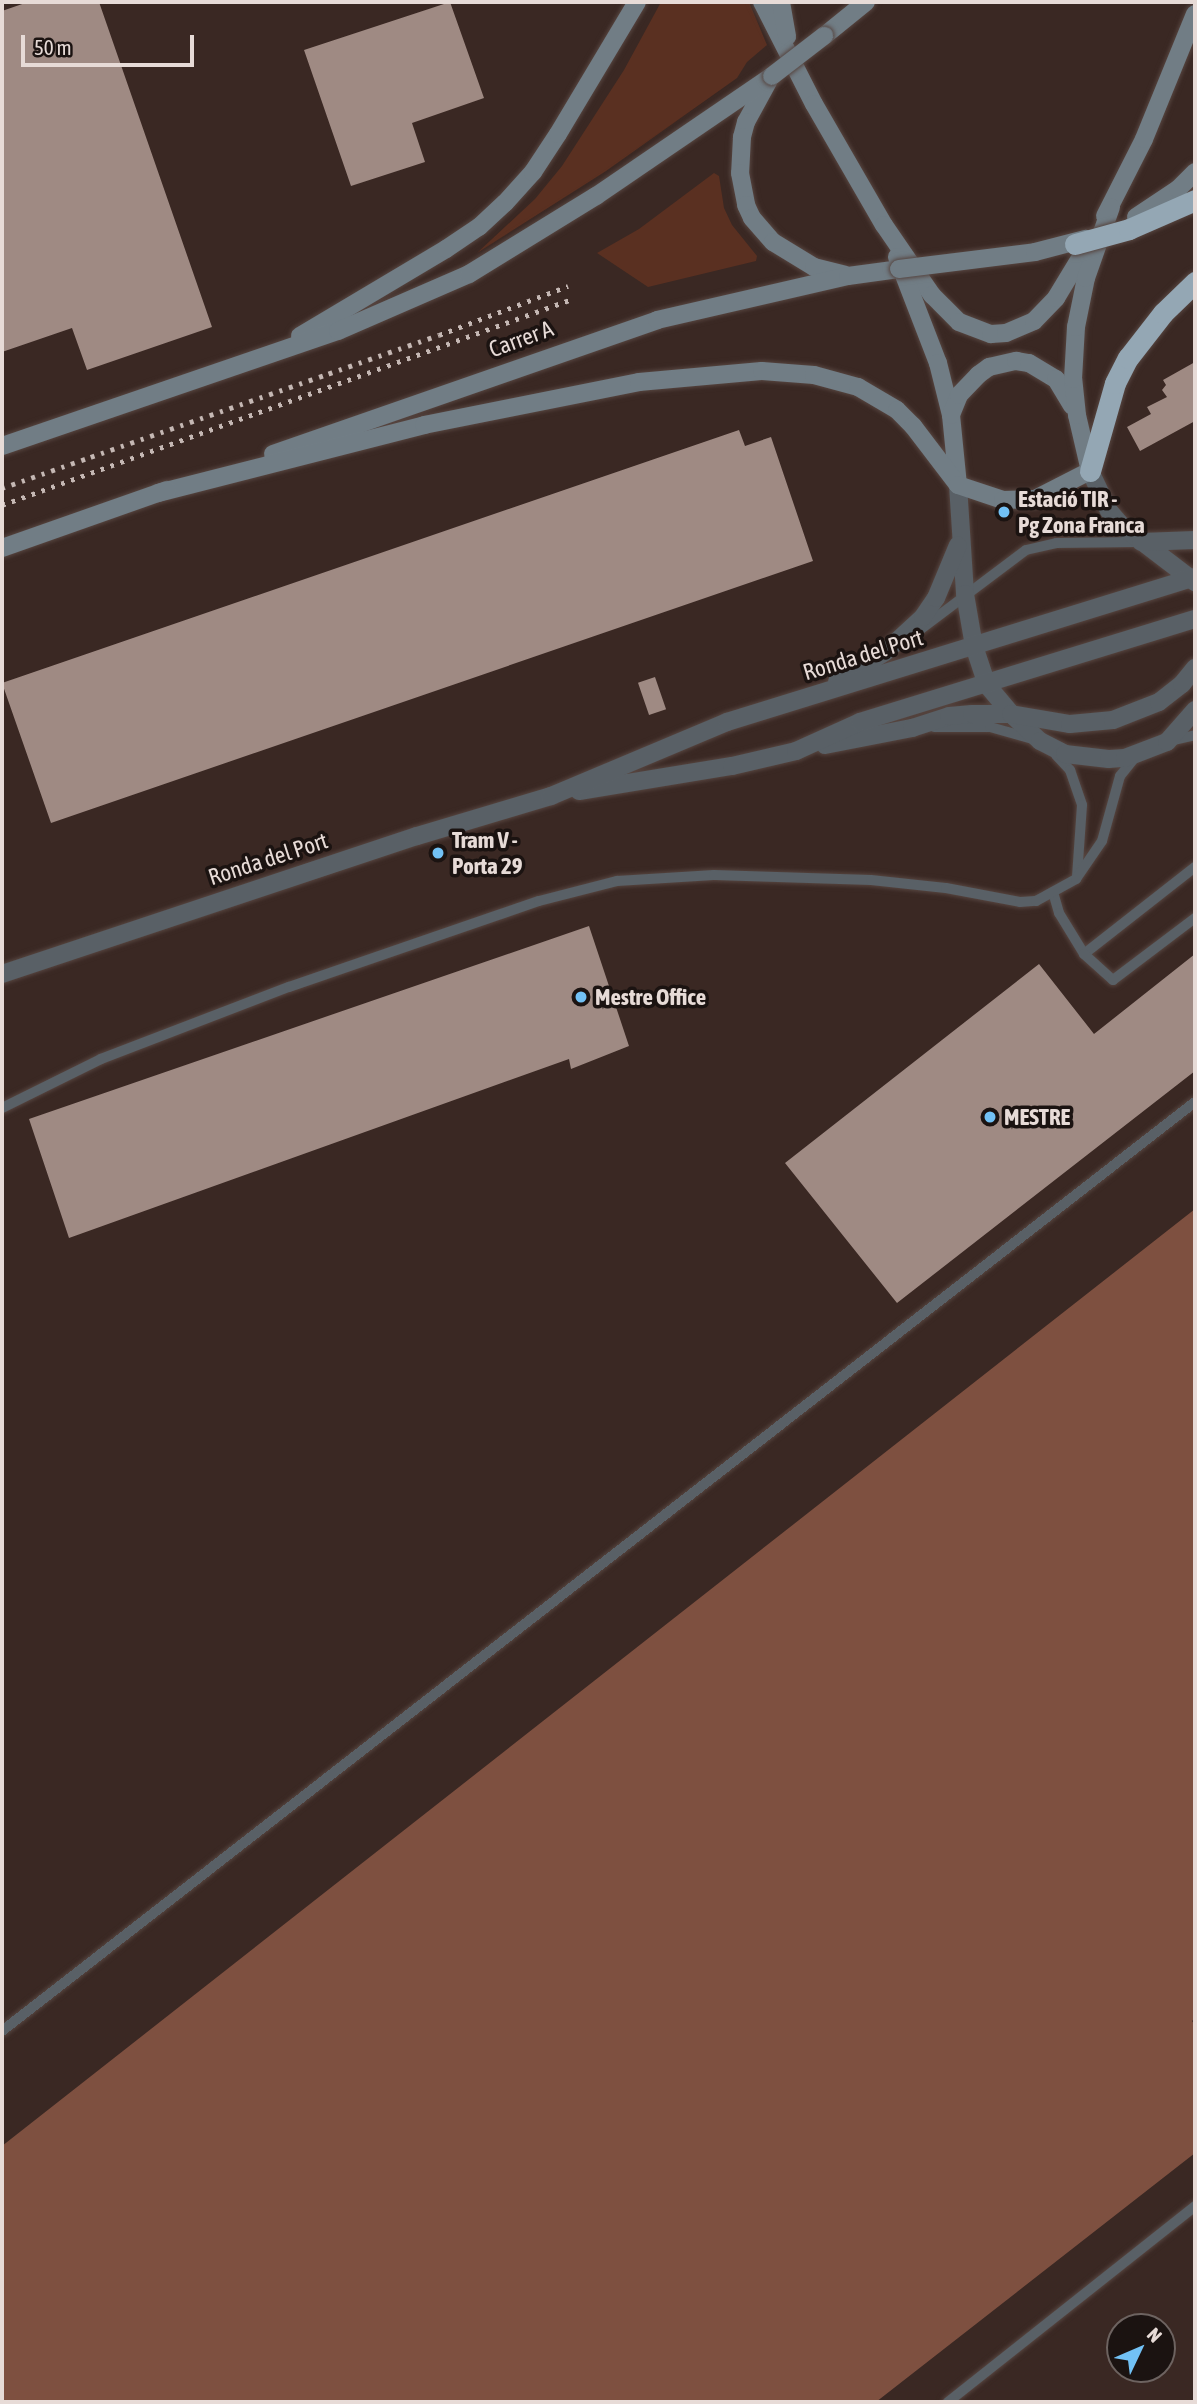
<!DOCTYPE html>
<html>
<head>
<meta charset="utf-8">
<style>
  body { margin:0 }
  #map { position:relative; width:1197px; height:2404px; overflow:hidden; background:#3a2823; font-family:"Asap Condensed",sans-serif }
  div>[style] { position:absolute }
  .green>* { inset:0; background:#5a3021 }
  .water>* { inset:0; background:#7e5040 }
  .building>* { inset:0; background:#9f8a83; transform-origin:0 0 }
  .roads { filter:drop-shadow(0 0 2px #564540) drop-shadow(0 0 2px #564540) }
  .lane>* { height:10px; margin:-5px; padding:0 5px; transform-origin:5px; border-radius:5px; background:#596066 }
  .street>* { height:18px; margin:-9px; padding:0 9px; transform-origin:9px; border-radius:9px; background:#596066 }
  .secondary>* { height:18px; margin:-9px; padding:0 9px; transform-origin:9px; border-radius:9px; background:#717d85 }
  .highway>* { height:21px; margin:-10.5px; padding:0 10.5px; transform-origin:10.5px; border-radius:10.5px; background:#94a7b4 }
  .rail>* { height:5px; margin-top:-2.5px; transform-origin:0; background:repeating-linear-gradient(90deg,#c5b8b4 0 3.5px,transparent 0 10.5px) }
  .bridges { filter:drop-shadow(0 0 2px #564540) drop-shadow(0 0 2px #564540) }
  .secondary-bridge>* { height:18px; margin:-9px; padding:0 9px; transform-origin:9px; border-radius:9px; background:#717d85 }
  .highway-bridge>* { height:21px; margin:-10.5px; padding:0 10.5px; transform-origin:10.5px; border-radius:10.5px; background:#94a7b4 }
  .dots>* { width:19px; height:19px; translate:-50% -50%; box-sizing:border-box; border:4px solid #1b1311; border-radius:50% }
  span { translate:-50% -50%; white-space:nowrap; text-align:center; line-height:1.15; -webkit-text-stroke:7px #1b1311; paint-order:stroke }
  .street-label { font-size:23px; color:#e7dbd7 }
  .poi-label { font-size:23px; color:#e7dbd7; font-weight:700 }
  .left { translate:0 -50%; text-align:left }
  .frame { position:absolute; inset:0; border:4px solid #e7dbd7; pointer-events:none }
  .north { position:absolute; left:1106px; top:2313px; width:70px; height:70px; box-sizing:border-box; background:#1b1311; border:2px solid #6d6360; border-radius:50%; rotate:46deg; font-size:19px; font-weight:700; line-height:28px; text-align:center; color:#e7dbd7 }
  .north::after { content:''; display:block; margin:auto; width:24px; height:32px; background:#72c1f5; clip-path:polygon(50% 0,100% 100%,50% 72%,0 100%) }
  .scale { position:absolute; left:21px; top:35px; width:173px; height:32px; box-sizing:border-box; border:4px solid #e7dbd7; border-top:0; padding-left:9px; font-size:21px; line-height:24px; white-space:nowrap; color:#e7dbd7; -webkit-text-stroke:5px #1b1311; paint-order:stroke }
</style>
</head>
<body>
<div id="map">
  <div class="green">
    <i style="clip-path:polygon(661px 2px,749px 2px,767px 45px,747px 62px,737px 78px,606px 171px,477px 253px,535px 199px,562px 166px,624px 70px)"></i>
    <i style="clip-path:polygon(714px 173px,719px 176px,724px 208px,732px 225px,757px 256px,756px 261px,648px 287px,597px 253px,639px 229px)"></i>
  </div>
  <div class="water">
    <i style="clip-path:polygon(1195px 1209px,1195px 2018px,1192px 2021px,1195px 2025px,1195px 2153px,876px 2402px,2px 2402px,2px 2146px)"></i>
  </div>
  <div class="building">
    <i style="clip-path:polygon(28px 2px,99px 2px,212px 327px,87px 370px,72px 328px,2px 352px,2px 11px)"></i>
    <i style="clip-path:polygon(450px 2px,484px 98px,412px 123px,425px 162px,351px 186px,304px 50px)"></i>
    <i style="clip-path:polygon(1195px 362px,1195px 421px,1140px 451px,1127px 427px,1151px 414px,1147px 407px,1167px 397px,1162px 390px,1166px 385px,1163px 380px)"></i>
    <i style="clip-path:polygon(739px 430px,745px 446px,771px 437px,813px 561px,51px 823px,2px 683px)"></i>
    <i style="left:655px;top:677px;width:34px;height:18px;rotate:71deg"></i>
    <i style="clip-path:polygon(589px 926px,629px 1046px,571px 1069px,569px 1059px,69px 1238px,29px 1119px)"></i>
    <i style="clip-path:polygon(1195px 954px,1195px 1071px,897px 1303px,785px 1163px,1039px 964px,1094px 1034px)"></i>
  </div>
  <div class="roads">
    <div class="lane">
      <i style="left:921px;top:629px;width:131px;rotate:-37deg"></i>
      <i style="left:1026px;top:550px;width:31px;rotate:-13deg"></i>
      <i style="left:1056px;top:543px;width:85px;rotate:-0.7deg"></i>
      <i style="left:934px;top:727px;width:56px"></i>
      <i style="left:990px;top:727px;width:45px;rotate:15.6deg"></i>
      <i style="left:1170px;top:741px;width:26px;rotate:-13deg"></i>
      <i style="left:1056px;top:755px;width:21px;rotate:47deg"></i>
      <i style="left:1070px;top:770px;width:37px;rotate:71deg"></i>
      <i style="left:1082px;top:805px;width:71px;rotate:94deg"></i>
      <i style="left:1053px;top:892px;width:22px;rotate:74deg"></i>
      <i style="left:1059px;top:913px;width:48px;rotate:58.6deg"></i>
      <i style="left:1084px;top:954px;width:141px;rotate:-38.1deg"></i>
      <i style="left:1084px;top:954px;width:39px;rotate:42deg"></i>
      <i style="left:1113px;top:980px;width:103px;rotate:-37.1deg"></i>
      <i style="left:2px;top:1108px;width:110px;rotate:-26.3deg"></i>
      <i style="left:101px;top:1059px;width:201px;rotate:-21deg"></i>
      <i style="left:289px;top:987px;width:264px;rotate:-19deg"></i>
      <i style="left:539px;top:901px;width:81px;rotate:-14.4deg"></i>
      <i style="left:617px;top:881px;width:97px;rotate:-3.5deg"></i>
      <i style="left:714px;top:875px;width:157px;rotate:1.8deg"></i>
      <i style="left:871px;top:880px;width:75px;rotate:6.1deg"></i>
      <i style="left:946px;top:888px;width:75px;rotate:10.7deg"></i>
      <i style="left:1020px;top:902px;width:16px;rotate:-4deg"></i>
      <i style="left:1036px;top:901px;width:46px;rotate:-28.8deg"></i>
      <i style="left:1076px;top:879px;width:46px;rotate:-55.6deg"></i>
      <i style="left:1102px;top:841px;width:67px;rotate:-74.5deg"></i>
      <i style="left:1120px;top:776px;width:22px;rotate:-51deg"></i>
      <i style="left:2px;top:2031px;width:1512px;rotate:-37.91deg"></i>
      <i style="left:948px;top:2402px;width:315px;rotate:-38.4deg"></i>
    </div>
    <div class="street">
      <i style="left:1090px;top:471px;width:44px;rotate:64.6deg"></i>
      <i style="left:1109px;top:511px;width:21px;rotate:49deg"></i>
      <i style="left:1123px;top:527px;width:91px;rotate:37.4deg"></i>
      <i style="left:958px;top:485px;width:109px;rotate:86.3deg"></i>
      <i style="left:965px;top:594px;width:53px;rotate:80.2deg"></i>
      <i style="left:974px;top:646px;width:41px;rotate:71.6deg"></i>
      <i style="left:987px;top:685px;width:38px;rotate:50deg"></i>
      <i style="left:1011px;top:714px;width:40px;rotate:43deg"></i>
      <i style="left:1040px;top:741px;width:28px;rotate:27deg"></i>
      <i style="left:1065px;top:754px;width:44px;rotate:6.5deg"></i>
      <i style="left:1109px;top:759px;width:16px;rotate:-4deg"></i>
      <i style="left:1125px;top:758px;width:45px;rotate:-20.9deg"></i>
      <i style="left:1167px;top:742px;width:43px;rotate:-48.8deg"></i>
      <i style="left:1141px;top:542px;width:54px;rotate:-2.1deg"></i>
      <i style="left:837px;top:682px;width:57px;rotate:-32deg"></i>
      <i style="left:885px;top:652px;width:52px;rotate:-42.6deg"></i>
      <i style="left:923px;top:617px;width:23px;rotate:-56deg"></i>
      <i style="left:936px;top:598px;width:57px;rotate:-67.5deg"></i>
      <i style="left:825px;top:745px;width:89px;rotate:-11.1deg"></i>
      <i style="left:912px;top:728px;width:39px;rotate:-18deg"></i>
      <i style="left:949px;top:716px;width:23px;rotate:-5deg"></i>
      <i style="left:972px;top:714px;width:39px"></i>
      <i style="left:1011px;top:714px;width:60px;rotate:9.6deg"></i>
      <i style="left:1070px;top:724px;width:43px;rotate:-5.3deg"></i>
      <i style="left:1113px;top:720px;width:49px;rotate:-21.4deg"></i>
      <i style="left:1159px;top:702px;width:29px;rotate:-38deg"></i>
      <i style="left:1182px;top:684px;width:21px;rotate:-51deg"></i>
      <i style="left:579px;top:791px;width:155px;rotate:-9.3deg"></i>
      <i style="left:732px;top:766px;width:66px;rotate:-13.2deg"></i>
      <i style="left:796px;top:751px;width:70px;rotate:-24.4deg"></i>
      <i style="left:860px;top:722px;width:350px;rotate:-17.1deg"></i>
      <i style="left:2px;top:974px;width:437px;rotate:-18.4deg"></i>
      <i style="left:417px;top:836px;width:140px;rotate:-16.6deg"></i>
      <i style="left:551px;top:796px;width:191px;rotate:-22.8deg"></i>
      <i style="left:727px;top:722px;width:490px;rotate:-17.2deg"></i>
    </div>
    <div class="secondary">
      <i style="left:762px;top:2px;width:114px;rotate:63deg"></i>
      <i style="left:814px;top:104px;width:140px;rotate:60deg"></i>
      <i style="left:884px;top:225px;width:85px;rotate:55.6deg"></i>
      <i style="left:932px;top:295px;width:38px;rotate:45deg"></i>
      <i style="left:959px;top:322px;width:34px;rotate:21deg"></i>
      <i style="left:991px;top:334px;width:15px;rotate:-4deg"></i>
      <i style="left:1006px;top:333px;width:30px;rotate:-23deg"></i>
      <i style="left:1034px;top:321px;width:32px;rotate:-46deg"></i>
      <i style="left:1056px;top:298px;width:68px;rotate:-58.9deg"></i>
      <i style="left:781px;top:2px;width:35px;rotate:80deg"></i>
      <i style="left:824px;top:36px;width:54px;rotate:-39deg"></i>
      <i style="left:769px;top:80px;width:48px;rotate:118.7deg"></i>
      <i style="left:746px;top:122px;width:16px;rotate:105deg"></i>
      <i style="left:742px;top:137px;width:36px;rotate:93deg"></i>
      <i style="left:740px;top:173px;width:33px;rotate:79deg"></i>
      <i style="left:746px;top:205px;width:14px;rotate:65deg"></i>
      <i style="left:752px;top:218px;width:32px;rotate:49deg"></i>
      <i style="left:773px;top:242px;width:48px;rotate:31.4deg"></i>
      <i style="left:814px;top:267px;width:32px;rotate:14deg"></i>
      <i style="left:1105px;top:216px;width:86px;rotate:-63.1deg"></i>
      <i style="left:1144px;top:139px;width:135px;rotate:-67.8deg"></i>
      <i style="left:897px;top:257px;width:114px;rotate:68.9deg"></i>
      <i style="left:938px;top:363px;width:54px;rotate:76deg"></i>
      <i style="left:951px;top:415px;width:70px;rotate:84.3deg"></i>
      <i style="left:300px;top:336px;width:170px;rotate:-30.8deg"></i>
      <i style="left:446px;top:249px;width:40px;rotate:-34deg"></i>
      <i style="left:479px;top:227px;width:35px;rotate:-43deg"></i>
      <i style="left:505px;top:203px;width:42px;rotate:-47.9deg"></i>
      <i style="left:533px;top:172px;width:45px;rotate:-56.7deg"></i>
      <i style="left:558px;top:134px;width:154px;rotate:-59.1deg"></i>
      <i style="left:951px;top:415px;width:22px;rotate:-68deg"></i>
      <i style="left:959px;top:395px;width:28px;rotate:-46deg"></i>
      <i style="left:978px;top:375px;width:14px;rotate:-36deg"></i>
      <i style="left:989px;top:367px;width:28px;rotate:-13deg"></i>
      <i style="left:1016px;top:361px;width:13px;rotate:9deg"></i>
      <i style="left:1029px;top:363px;width:31px;rotate:31deg"></i>
      <i style="left:1056px;top:379px;width:31px;rotate:59deg"></i>
      <i style="left:2px;top:446px;width:355px;rotate:-18.9deg"></i>
      <i style="left:338px;top:331px;width:143px;rotate:-23.5deg"></i>
      <i style="left:469px;top:274px;width:149px;rotate:-31.6deg"></i>
      <i style="left:596px;top:196px;width:213px;rotate:-34.3deg"></i>
      <i style="left:273px;top:454px;width:407px;rotate:-19.2deg"></i>
      <i style="left:657px;top:320px;width:196px;rotate:-13deg"></i>
      <i style="left:848px;top:276px;width:51px;rotate:-7.8deg"></i>
      <i style="left:158px;top:493px;width:275px;rotate:-14.3deg"></i>
      <i style="left:424px;top:425px;width:219px;rotate:-11.3deg"></i>
      <i style="left:639px;top:382px;width:123px;rotate:-5.1deg"></i>
      <i style="left:762px;top:371px;width:52px;rotate:4.4deg"></i>
      <i style="left:814px;top:375px;width:46px;rotate:15.3deg"></i>
      <i style="left:858px;top:387px;width:45px;rotate:30.5deg"></i>
      <i style="left:897px;top:410px;width:23px;rotate:45deg"></i>
      <i style="left:913px;top:426px;width:74px;rotate:52.7deg"></i>
      <i style="left:958px;top:485px;width:47px;rotate:18.4deg"></i>
      <i style="left:1003px;top:500px;width:32px;rotate:-2deg"></i>
      <i style="left:1035px;top:499px;width:62px;rotate:-27deg"></i>
      <i style="left:1090px;top:471px;width:57px;rotate:-103.1deg"></i>
      <i style="left:1077px;top:415px;width:36px;rotate:-96deg"></i>
      <i style="left:1073px;top:379px;width:52px;rotate:-86.7deg"></i>
      <i style="left:1076px;top:327px;width:50px;rotate:-78.5deg"></i>
      <i style="left:1086px;top:278px;width:75px;rotate:-70.6deg"></i>
      <i style="left:2px;top:548px;width:175px;rotate:-19.4deg"></i>
    </div>
    <div class="highway">
      <i style="left:1090px;top:471px;width:91px;rotate:-74.1deg"></i>
      <i style="left:1115px;top:383px;width:28px;rotate:-63deg"></i>
      <i style="left:1128px;top:358px;width:57px;rotate:-52.1deg"></i>
      <i style="left:1163px;top:313px;width:45px;rotate:-44.1deg"></i>
    </div>
  </div>
  <div class="rail">
    <i style="left:2px;top:488px;width:463px;rotate:-19.3deg"></i>
    <i style="left:439px;top:335px;width:138px;rotate:-20.8deg"></i>
    <i style="left:2px;top:505px;width:606px;rotate:-19.87deg"></i>
  </div>
  <div class="bridges">
    <div class="secondary-bridge">
      <i style="left:772px;top:76px;width:66px;rotate:-37.6deg"></i>
      <i style="left:1136px;top:217px;width:50px;rotate:-33.7deg"></i>
      <i style="left:1178px;top:189px;width:24px;rotate:-45deg"></i>
      <i style="left:899px;top:269px;width:137px;rotate:-7.1deg"></i>
      <i style="left:1035px;top:252px;width:52px;rotate:-14.6deg"></i>
    </div>
    <div class="highway-bridge">
      <i style="left:1075px;top:244px;width:56px;rotate:-15.5deg"></i>
      <i style="left:1129px;top:229px;width:72px;rotate:-23.7deg"></i>
    </div>
  </div>
  <div class="dots">
    <i style="left:1004px;top:512px;background:#72c1f5"></i>
    <i style="left:438px;top:853px;background:#72c1f5"></i>
    <i style="left:581px;top:997px;background:#72c1f5"></i>
    <i style="left:990px;top:1117px;background:#72c1f5"></i>
  </div>
  <div class="street-label">
    <span style="left:521px;top:339px;rotate:-20deg">Carrer A</span>
    <span style="left:863px;top:655px;rotate:-17deg">Ronda del Port</span>
    <span style="left:268px;top:859px;rotate:-18deg">Ronda del Port</span>
  </div>
  <div class="poi-label">
    <span class="left" style="left:1018px;top:512px">Estació TIR -<br>Pg Zona Franca</span>
    <span class="left" style="left:452px;top:853px">Tram V -<br>Porta 29</span>
    <span class="left" style="left:595px;top:997px">Mestre Office</span>
    <span class="left" style="left:1004px;top:1117px">MESTRE</span>
  </div>
  <div class="frame"></div>
  <div class="north">N</div>
  <div class="scale">50 m</div>
</div>
</body>
</html>
